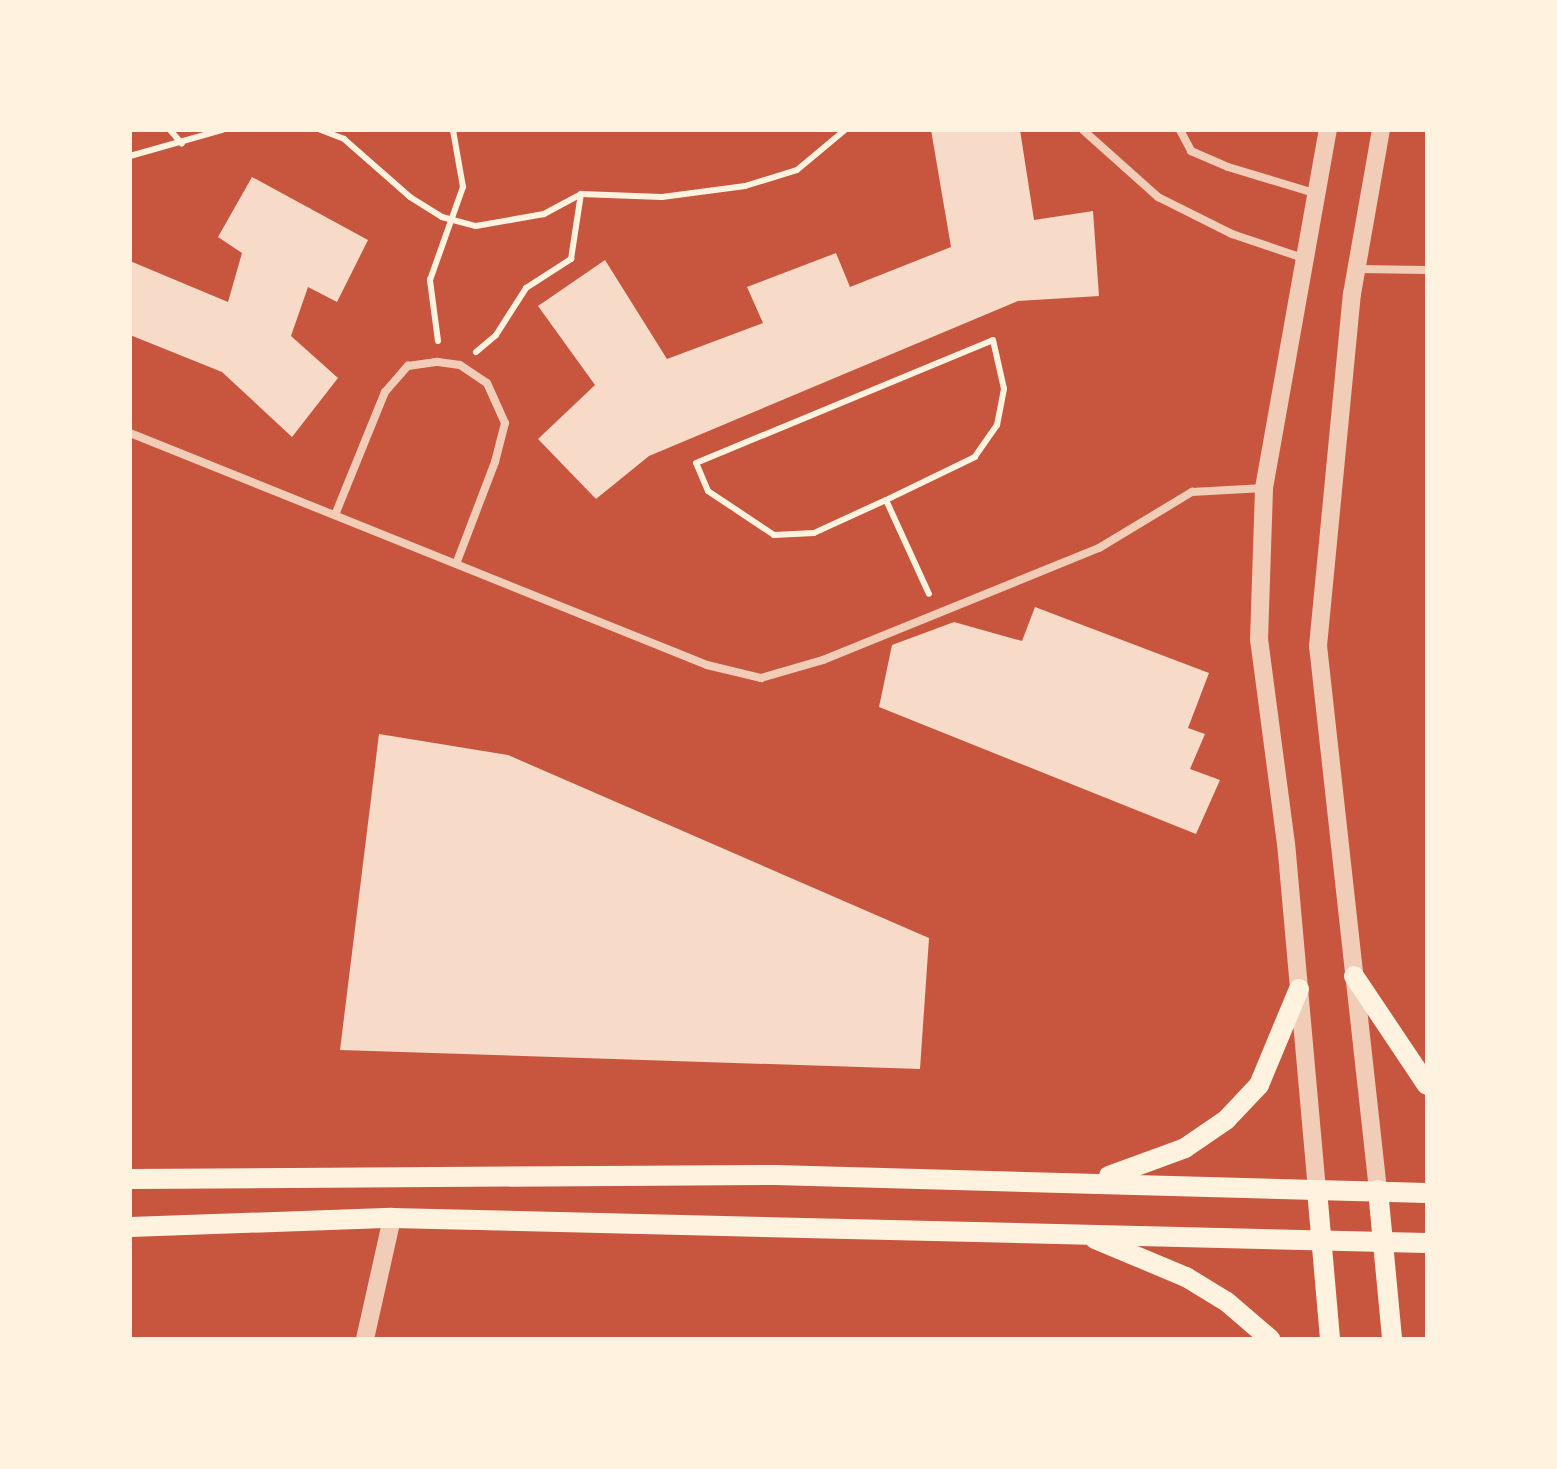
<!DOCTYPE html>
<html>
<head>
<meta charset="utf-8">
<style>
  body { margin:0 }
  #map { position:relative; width:1557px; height:1469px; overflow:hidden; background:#c8553d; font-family:Lora,serif }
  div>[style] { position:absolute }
  .building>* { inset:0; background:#f7dbc8 }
  .path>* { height:6px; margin:-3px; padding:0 3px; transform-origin:3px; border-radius:3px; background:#fff3e0 }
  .service>* { height:8px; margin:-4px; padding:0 4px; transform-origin:4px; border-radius:4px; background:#f1ccb7 }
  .tertiary>* { height:18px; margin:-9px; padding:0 9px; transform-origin:9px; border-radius:9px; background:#f1ccb7 }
  .secondary>* { height:20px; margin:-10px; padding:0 10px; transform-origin:10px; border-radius:10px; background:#fff3e0 }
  span { translate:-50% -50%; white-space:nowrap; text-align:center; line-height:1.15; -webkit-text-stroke:10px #fff3e0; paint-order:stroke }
  .frame { position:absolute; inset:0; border:132px solid #fff3e0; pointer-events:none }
</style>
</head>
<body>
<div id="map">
  <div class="building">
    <i style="clip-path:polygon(931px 130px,1020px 130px,1034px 220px,1093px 211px,1099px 296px,1018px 301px,649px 456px,596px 499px,538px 439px,595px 385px,538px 306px,605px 260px,667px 359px,763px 323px,747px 287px,836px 253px,850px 287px,951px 247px)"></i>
    <i style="clip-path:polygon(252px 177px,368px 240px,337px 302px,308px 287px,291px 336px,338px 378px,292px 437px,222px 372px,130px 335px,130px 261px,228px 302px,242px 253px,218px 237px)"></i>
    <i style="clip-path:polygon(1035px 607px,1209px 673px,1188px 728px,1205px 734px,1190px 769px,1220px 780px,1196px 834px,879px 707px,892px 645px,954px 622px,1022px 641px)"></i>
    <i style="clip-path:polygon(379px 734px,508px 755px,929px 938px,920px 1069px,340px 1050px)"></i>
  </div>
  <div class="path">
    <i style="left:170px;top:130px;width:18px;rotate:49deg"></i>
    <i style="left:321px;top:130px;width:25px;rotate:21deg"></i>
    <i style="left:344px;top:139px;width:88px;rotate:41.3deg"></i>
    <i style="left:410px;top:197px;width:38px;rotate:32deg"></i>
    <i style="left:442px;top:217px;width:35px;rotate:15deg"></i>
    <i style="left:476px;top:226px;width:69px;rotate:-10deg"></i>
    <i style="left:544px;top:214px;width:42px;rotate:-28.4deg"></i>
    <i style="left:581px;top:194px;width:81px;rotate:2.1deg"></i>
    <i style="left:662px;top:197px;width:84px;rotate:-7.5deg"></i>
    <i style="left:745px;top:186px;width:54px;rotate:-17.1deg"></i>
    <i style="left:797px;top:170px;width:62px;rotate:-39.8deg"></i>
    <i style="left:130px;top:156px;width:96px;rotate:-15.8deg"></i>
    <i style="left:438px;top:341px;width:62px;rotate:-97.5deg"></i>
    <i style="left:430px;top:280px;width:99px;rotate:-70.5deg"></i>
    <i style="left:463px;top:187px;width:58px;rotate:-100deg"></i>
    <i style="left:476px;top:352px;width:26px;rotate:-40deg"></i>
    <i style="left:496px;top:335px;width:56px;rotate:-57.4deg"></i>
    <i style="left:526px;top:288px;width:54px;rotate:-32.8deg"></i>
    <i style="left:571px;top:259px;width:66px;rotate:-81.3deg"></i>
    <i style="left:886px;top:500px;width:79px;rotate:155.4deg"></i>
    <i style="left:814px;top:533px;width:40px;rotate:177.1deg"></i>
    <i style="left:774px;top:535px;width:79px;rotate:-146.3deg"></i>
    <i style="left:708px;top:491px;width:30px;rotate:-113deg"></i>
    <i style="left:696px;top:463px;width:321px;rotate:-22.5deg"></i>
    <i style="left:993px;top:340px;width:50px;rotate:77.3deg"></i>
    <i style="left:1004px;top:389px;width:37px;rotate:101deg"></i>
    <i style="left:997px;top:425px;width:39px;rotate:125deg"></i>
    <i style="left:975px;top:457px;width:99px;rotate:154.2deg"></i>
    <i style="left:886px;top:500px;width:103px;rotate:65.4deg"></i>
  </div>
  <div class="service">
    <i style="left:1083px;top:130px;width:101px;rotate:41.8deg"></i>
    <i style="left:1158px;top:197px;width:83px;rotate:26.6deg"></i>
    <i style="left:1232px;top:234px;width:75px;rotate:18.7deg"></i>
    <i style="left:1180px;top:130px;width:24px;rotate:62deg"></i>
    <i style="left:1191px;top:151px;width:40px;rotate:23.4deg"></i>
    <i style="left:1228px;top:167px;width:90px;rotate:16.8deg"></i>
    <i style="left:1357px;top:269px;width:70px;rotate:0.8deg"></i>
    <i style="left:130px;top:433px;width:622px;rotate:21.9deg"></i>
    <i style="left:707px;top:665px;width:56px;rotate:13.5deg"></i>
    <i style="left:761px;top:678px;width:65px;rotate:-16.2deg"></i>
    <i style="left:823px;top:660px;width:298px;rotate:-22.1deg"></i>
    <i style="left:1099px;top:548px;width:109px;rotate:-31.1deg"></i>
    <i style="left:1192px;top:492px;width:72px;rotate:-3.2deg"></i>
    <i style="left:335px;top:515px;width:133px;rotate:-67.9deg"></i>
    <i style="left:385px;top:392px;width:35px;rotate:-49deg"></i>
    <i style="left:408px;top:366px;width:30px;rotate:-8deg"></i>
    <i style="left:438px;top:362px;width:22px;rotate:8deg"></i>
    <i style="left:460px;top:365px;width:32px;rotate:34deg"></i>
    <i style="left:487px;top:383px;width:44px;rotate:65.8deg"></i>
    <i style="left:505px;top:423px;width:40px;rotate:104.4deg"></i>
    <i style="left:495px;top:462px;width:109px;rotate:110.9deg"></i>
  </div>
  <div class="tertiary">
    <i style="left:1317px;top:1190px;width:347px;rotate:-95.1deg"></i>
    <i style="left:1286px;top:844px;width:206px;rotate:-97.5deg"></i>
    <i style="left:1259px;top:640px;width:152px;rotate:-88.1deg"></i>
    <i style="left:1264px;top:488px;width:364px;rotate:-79.9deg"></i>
    <i style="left:1378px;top:1190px;width:547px;rotate:-96.29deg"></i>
    <i style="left:1318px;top:646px;width:354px;rotate:-84.5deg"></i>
    <i style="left:1352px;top:294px;width:167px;rotate:-80deg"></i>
    <i style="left:365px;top:1339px;width:124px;rotate:-77.4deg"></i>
  </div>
  <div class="secondary">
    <i style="left:1354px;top:976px;width:131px;rotate:56.2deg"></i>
    <i style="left:1109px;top:1176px;width:81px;rotate:-20.2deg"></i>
    <i style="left:1185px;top:1148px;width:50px;rotate:-34.3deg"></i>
    <i style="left:1226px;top:1120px;width:48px;rotate:-46.7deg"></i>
    <i style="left:1259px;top:1085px;width:104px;rotate:-67.4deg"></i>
    <i style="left:130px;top:1179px;width:645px;rotate:-0.36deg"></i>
    <i style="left:775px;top:1175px;width:652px;rotate:1.58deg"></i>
    <i style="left:1317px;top:1190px;width:150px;rotate:85deg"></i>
    <i style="left:1378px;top:1190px;width:150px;rotate:84.6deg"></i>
    <i style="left:130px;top:1227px;width:262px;rotate:-2deg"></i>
    <i style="left:392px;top:1218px;width:1035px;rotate:1.38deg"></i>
    <i style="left:1095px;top:1239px;width:99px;rotate:22.7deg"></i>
    <i style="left:1186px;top:1277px;width:48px;rotate:31.4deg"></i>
    <i style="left:1227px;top:1302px;width:57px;rotate:40.7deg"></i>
  </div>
  <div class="frame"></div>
</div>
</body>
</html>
